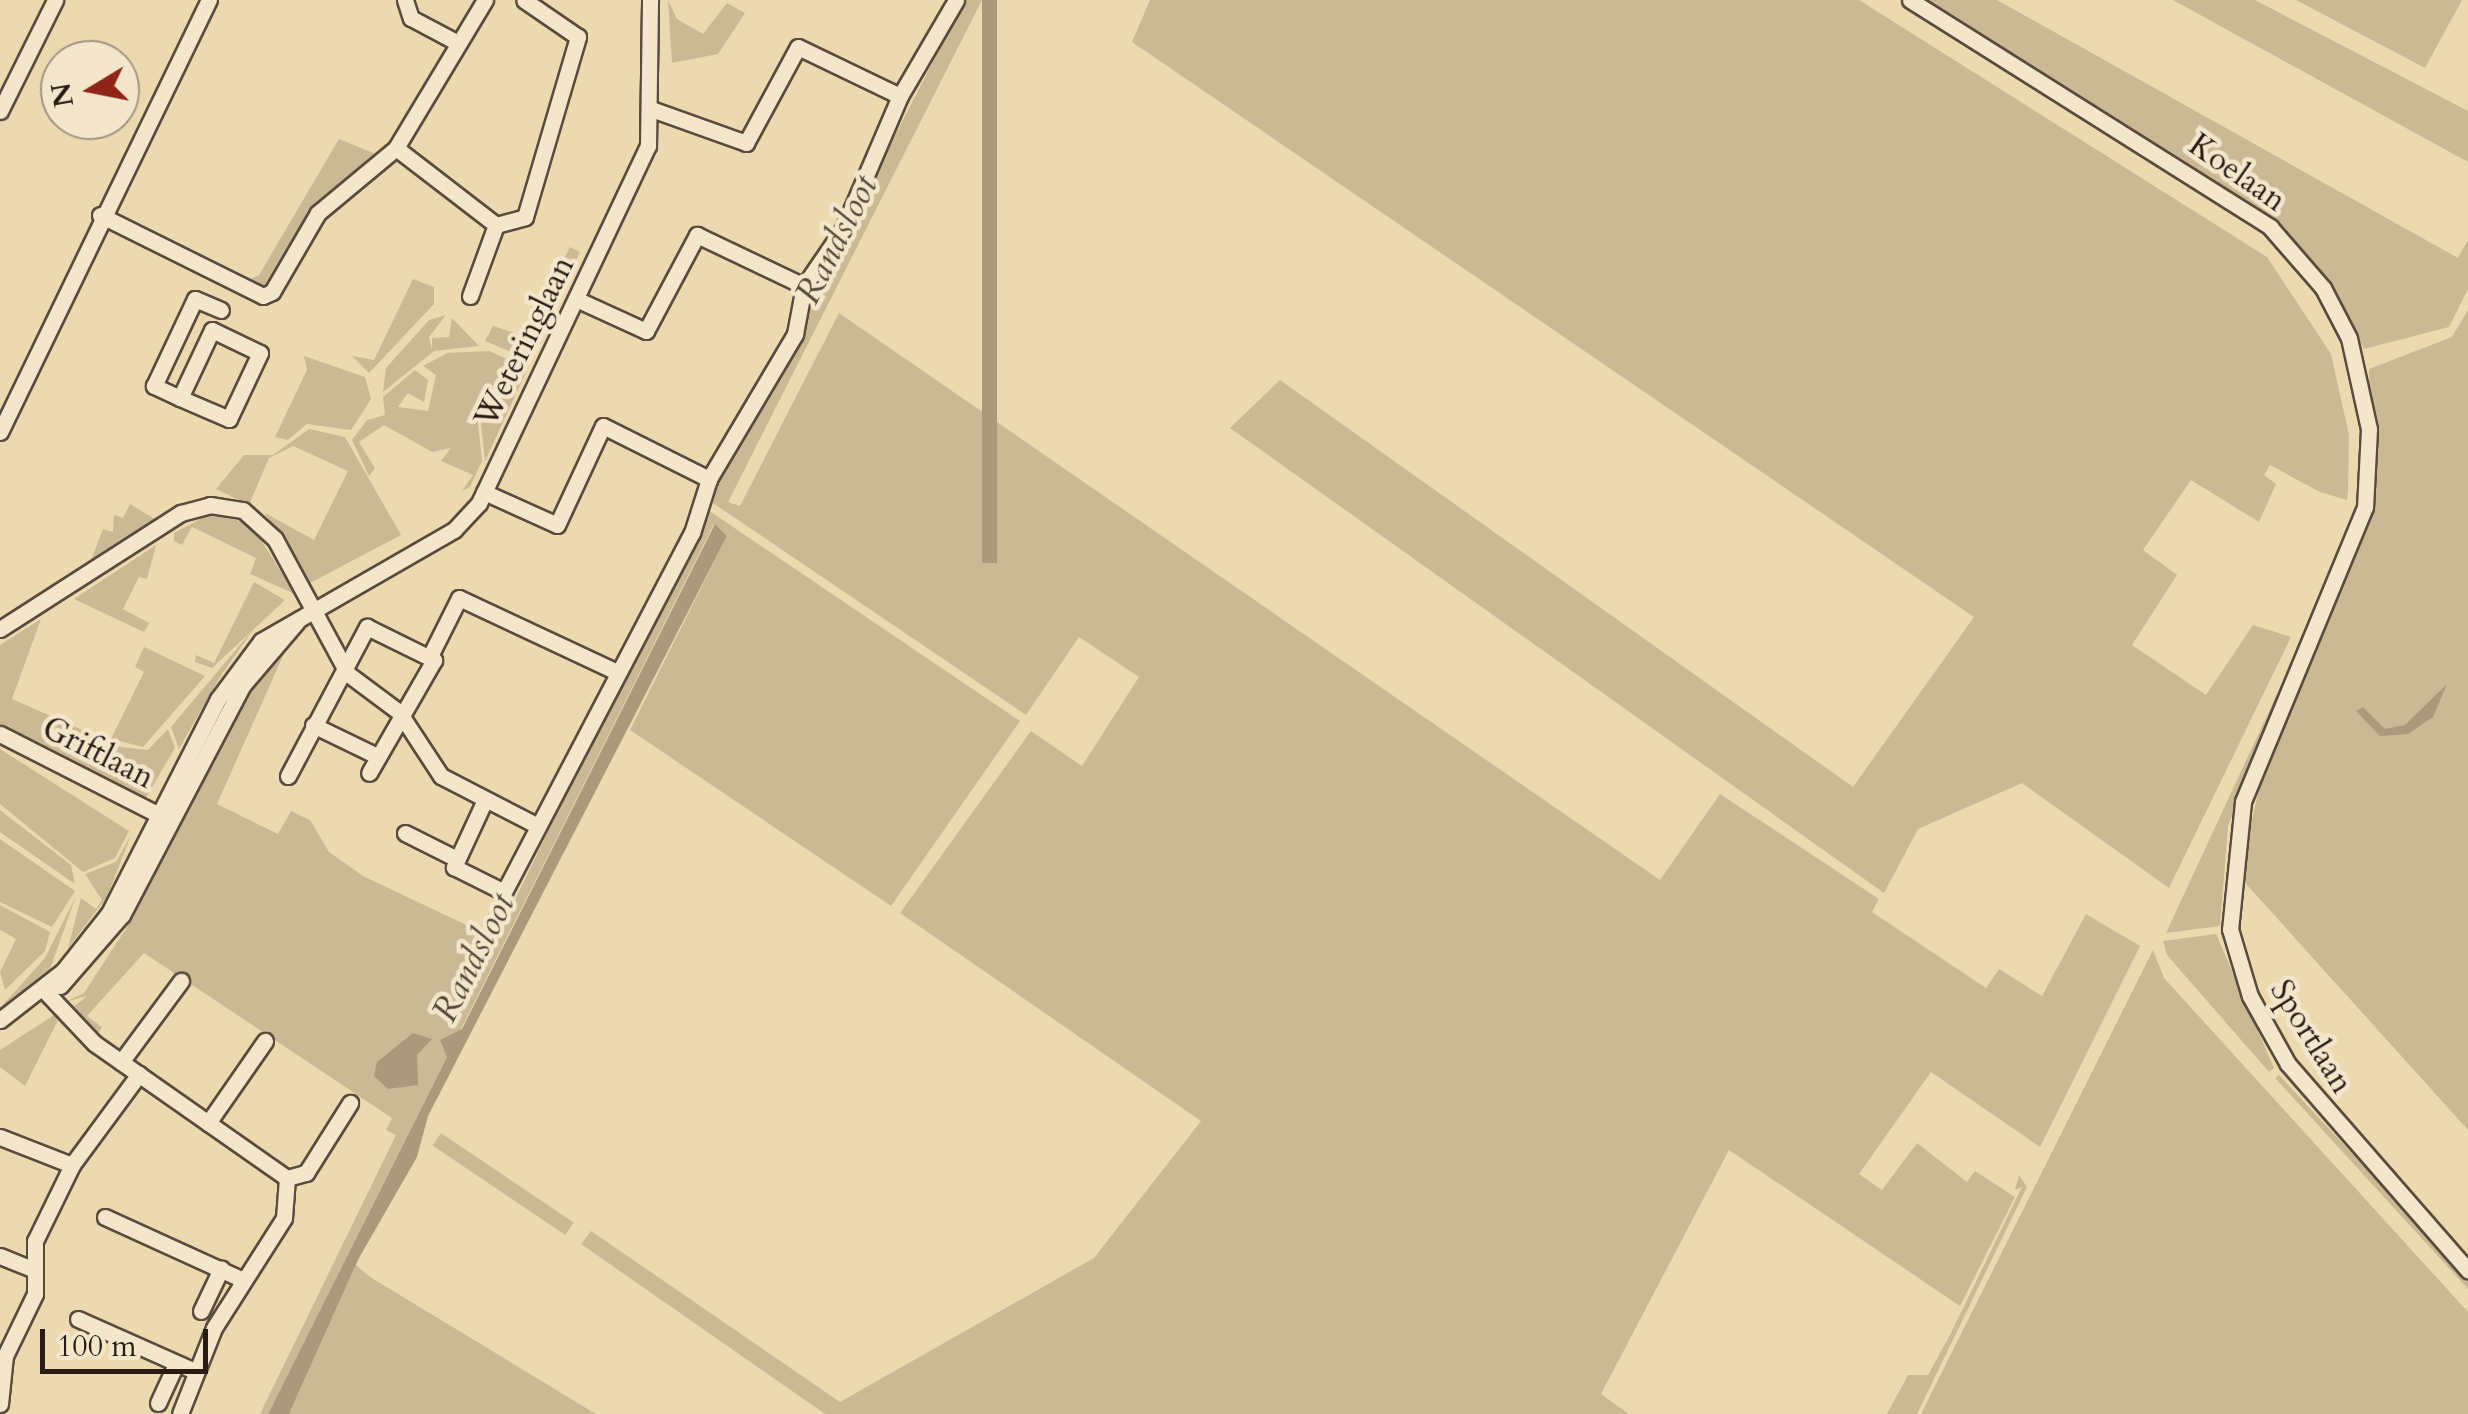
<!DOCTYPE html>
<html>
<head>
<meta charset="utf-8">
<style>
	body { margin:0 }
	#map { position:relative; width:2468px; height:1414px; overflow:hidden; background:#ecd9af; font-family:Cardo,serif }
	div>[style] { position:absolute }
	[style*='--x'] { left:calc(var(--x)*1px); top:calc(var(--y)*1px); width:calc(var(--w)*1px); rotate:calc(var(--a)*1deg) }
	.green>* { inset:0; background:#cbb995; transform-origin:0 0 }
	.water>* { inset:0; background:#aa997b; transform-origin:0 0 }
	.roads { filter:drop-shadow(2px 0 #5a4b3c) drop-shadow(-2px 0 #5a4b3c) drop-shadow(0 2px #5a4b3c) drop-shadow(0 -2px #5a4b3c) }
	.minor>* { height:15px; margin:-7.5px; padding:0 7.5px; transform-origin:7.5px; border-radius:7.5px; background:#f3e6cb }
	span { translate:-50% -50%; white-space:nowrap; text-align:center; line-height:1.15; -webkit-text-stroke:9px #f3e6cb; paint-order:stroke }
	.street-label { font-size:32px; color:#291c15 }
	.water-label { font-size:35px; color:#564839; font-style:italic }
	.north { position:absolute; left:40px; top:40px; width:100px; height:100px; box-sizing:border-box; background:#f3e6cb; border:2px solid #a29582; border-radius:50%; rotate:260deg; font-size:28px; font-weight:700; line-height:40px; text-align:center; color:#291c15 }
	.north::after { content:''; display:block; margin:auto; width:35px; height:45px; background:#8f2418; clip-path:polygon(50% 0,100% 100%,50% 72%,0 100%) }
	.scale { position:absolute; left:40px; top:1329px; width:168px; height:45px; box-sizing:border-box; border:5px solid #291c15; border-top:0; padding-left:12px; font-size:30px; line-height:35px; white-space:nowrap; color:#291c15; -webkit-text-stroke:8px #f3e6cb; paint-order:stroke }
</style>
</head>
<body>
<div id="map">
	<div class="green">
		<div style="clip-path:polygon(668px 0,677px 19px,703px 34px,727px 3px,745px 13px,718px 54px,672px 63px)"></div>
		<div style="clip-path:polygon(965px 0,982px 0,728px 502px,740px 506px,839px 313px,1660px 880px,1720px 794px,1879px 899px,1872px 912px,1986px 988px,1999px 969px,2042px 996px,2086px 914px,2140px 946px,2040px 1147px,1931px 1072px,1859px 1174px,1882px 1190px,1917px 1143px,1967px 1182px,1975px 1171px,2015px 1197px,1960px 1306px,1729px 1150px,1601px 1394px,1629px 1414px,825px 1414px,581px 1244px,591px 1231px,840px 1402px,1094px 1258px,1201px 1121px,900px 913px,1031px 731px,1082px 766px,1139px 677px,1079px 637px,1026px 715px,707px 499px)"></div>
		<div style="clip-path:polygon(1150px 0,1859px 0,2267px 257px,2331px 354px,2349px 435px,2348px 491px,2347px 500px,2320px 492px,2270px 465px,2264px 475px,2276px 484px,2259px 522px,2191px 480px,2143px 550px,2177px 575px,2132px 645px,2206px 695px,2253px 625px,2291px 637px,2169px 888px,2022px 783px,1918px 829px,1884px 893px,1230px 428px,1280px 380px,1853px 787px,1974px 617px,1132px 42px)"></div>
		<div style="clip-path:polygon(1921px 0,1997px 0,2458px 258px,2468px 240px,2468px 289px,2449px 327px,2364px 349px,2338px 302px,2258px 212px)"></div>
		<div style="clip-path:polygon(2173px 0,2255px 0,2468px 111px,2468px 162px)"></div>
		<div style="clip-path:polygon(2296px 0,2462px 0,2425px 68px)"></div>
		<div style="clip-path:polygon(339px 139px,383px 157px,344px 184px,266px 290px,242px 283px,259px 275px)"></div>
		<div style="clip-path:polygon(570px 247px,580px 252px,528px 359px,485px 341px,493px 326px,524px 336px)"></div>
		<div style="clip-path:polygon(413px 279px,434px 287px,434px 304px,369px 373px,352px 356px,374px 360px)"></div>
		<div style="clip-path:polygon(2468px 310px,2468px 1130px,2239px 876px,2266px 759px,2370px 522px,2369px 369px,2452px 337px)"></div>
		<div style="clip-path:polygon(446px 315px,429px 337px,432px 349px,432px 338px,449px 337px,452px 318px,479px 346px,434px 351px,383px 392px,386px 368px,429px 320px)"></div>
		<div style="clip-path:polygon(489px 351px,516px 363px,478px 423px,482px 461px,470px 487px,462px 491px,473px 475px,441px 461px,451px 448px,432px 452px,384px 425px,359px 442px,375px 468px,369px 476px,352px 440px,367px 420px,385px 415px,383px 397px,415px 370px,428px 380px,424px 402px,408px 393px,398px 407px,428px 411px,436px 375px,423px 366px,447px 353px)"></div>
		<div style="clip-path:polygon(304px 356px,365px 377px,371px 399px,351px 430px,307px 424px,288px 440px,275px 437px,307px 370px)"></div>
		<div style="clip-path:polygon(519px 365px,528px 368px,485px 461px,481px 424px)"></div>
		<div style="clip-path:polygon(309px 429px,345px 437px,401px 535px,310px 583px,265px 513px,314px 540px,348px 471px,293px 446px,269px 458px,249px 505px,216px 489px,244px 455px,273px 455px)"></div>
		<div style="clip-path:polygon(130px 504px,158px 521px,91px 560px,103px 529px,113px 532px,114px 515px,123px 518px)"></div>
		<div style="clip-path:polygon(705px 508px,1020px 721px,891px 906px,630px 730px,727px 536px,714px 524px,268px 1414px,260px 1414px,396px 1135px,386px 1130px,392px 1118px,144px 953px,87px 1016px,102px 1027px,97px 1035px,71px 1009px,87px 996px,65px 1002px,84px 993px,131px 921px,244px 698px,286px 649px,217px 804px,278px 834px,291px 811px,310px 820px,329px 852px,363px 876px,479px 931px,493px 905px,509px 912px)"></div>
		<div style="clip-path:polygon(212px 513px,251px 524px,295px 594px,250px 574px,256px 558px,192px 527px,182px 545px,174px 541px,174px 533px)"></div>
		<div style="clip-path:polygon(156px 545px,147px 579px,139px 577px,123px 609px,149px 623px,144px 632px,74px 599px)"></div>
		<div style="clip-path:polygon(254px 582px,285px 600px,212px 668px,195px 662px,196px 655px,214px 663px)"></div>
		<div style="clip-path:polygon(41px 619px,12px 699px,121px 747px,148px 750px,168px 729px,175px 748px,145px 799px,0 726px,0 645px)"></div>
		<div style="clip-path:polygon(255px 627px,220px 677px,179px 749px,171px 727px)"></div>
		<div style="clip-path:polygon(144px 647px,205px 676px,143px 747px,111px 739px,144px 672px,135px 667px)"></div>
		<div style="clip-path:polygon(2283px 681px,2228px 826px,2220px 926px,2166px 933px)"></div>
		<div style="clip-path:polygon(0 749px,129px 831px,115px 858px,83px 872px,0 804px)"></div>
		<div style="clip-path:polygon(0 810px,71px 865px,75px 884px,0 832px)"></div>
		<div style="clip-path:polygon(131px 835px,107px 897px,68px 948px,81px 898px,96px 909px,102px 900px,85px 874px,116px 862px)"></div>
		<div style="clip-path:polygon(0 839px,75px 891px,52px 927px,0 902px)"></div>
		<div style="clip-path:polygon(76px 896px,50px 969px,0 1008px,45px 958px)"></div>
		<div style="clip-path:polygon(0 905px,50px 932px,45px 951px,5px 990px,0 972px,16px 939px,0 930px)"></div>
		<div style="clip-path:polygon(2216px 934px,2274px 1068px,2269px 1072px,2167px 955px,2163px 941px)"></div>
		<div style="clip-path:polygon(2153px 950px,2164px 978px,2468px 1312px,2468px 1414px,1921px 1414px)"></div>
		<div style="clip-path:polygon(54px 1015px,58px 1020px,25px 1086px,0 1067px,0 1050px)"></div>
		<div style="clip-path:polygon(2279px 1075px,2468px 1278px,2468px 1289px,2275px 1078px)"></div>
		<div style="left:441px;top:1133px;width:160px;height:15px;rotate:34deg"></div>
		<div style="clip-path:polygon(2019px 1175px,2027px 1187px,1917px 1414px,1887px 1414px,1908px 1375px,1928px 1375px,1949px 1337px,2022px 1187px,2015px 1190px)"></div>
		<div style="clip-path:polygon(356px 1265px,370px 1277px,596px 1414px,289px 1414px)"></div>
	</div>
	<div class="water">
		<div style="left:982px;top:0;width:15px;height:563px"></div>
		<div style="clip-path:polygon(715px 524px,727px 536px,428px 1116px,417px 1157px,359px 1258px,289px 1414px,268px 1414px,447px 1057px,440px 1040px,462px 1029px)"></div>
		<div style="clip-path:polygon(2447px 684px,2433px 717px,2408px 734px,2380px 736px,2356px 711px,2363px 707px,2385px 729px,2405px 725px)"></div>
		<div style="clip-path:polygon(413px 1033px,432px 1039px,417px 1055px,418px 1085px,388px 1089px,374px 1076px,377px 1062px)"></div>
	</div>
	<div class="roads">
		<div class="minor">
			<div style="--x:405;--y:0;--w:19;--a:72"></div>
			<div style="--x:411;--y:18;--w:53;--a:28"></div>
			<div style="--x:1910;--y:0;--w:426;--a:32.2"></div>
			<div style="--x:2270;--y:227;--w:81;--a:49"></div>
			<div style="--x:2323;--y:288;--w:56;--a:62.5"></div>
			<div style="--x:2349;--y:338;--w:93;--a:77.6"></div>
			<div style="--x:2369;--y:429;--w:78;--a:92.9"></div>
			<div style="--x:2365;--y:507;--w:319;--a:112.5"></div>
			<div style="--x:2243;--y:802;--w:128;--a:95.8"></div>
			<div style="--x:2230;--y:929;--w:70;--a:73.4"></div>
			<div style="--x:2250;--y:996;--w:78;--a:60.8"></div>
			<div style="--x:2288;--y:1064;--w:274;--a:48.9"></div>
			<div style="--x:654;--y:110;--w:98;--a:19.7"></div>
			<div style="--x:746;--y:143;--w:109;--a:-61.6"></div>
			<div style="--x:798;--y:47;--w:113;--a:25.7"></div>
			<div style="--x:0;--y:111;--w:124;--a:-63.6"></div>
			<div style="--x:396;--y:148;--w:126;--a:37.6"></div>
			<div style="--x:496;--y:225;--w:30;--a:-15"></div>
			<div style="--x:525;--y:217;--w:188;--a:-73.6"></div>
			<div style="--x:578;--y:37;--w:65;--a:-145.6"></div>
			<div style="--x:100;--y:215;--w:182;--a:26.4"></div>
			<div style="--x:263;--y:296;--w:10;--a:-24"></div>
			<div style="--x:272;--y:292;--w:91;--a:-59.8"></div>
			<div style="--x:318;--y:213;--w:102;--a:-39.8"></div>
			<div style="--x:396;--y:148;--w:173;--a:-59"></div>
			<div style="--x:470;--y:296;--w:76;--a:-69.9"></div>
			<div style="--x:576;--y:299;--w:77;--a:24.6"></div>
			<div style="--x:646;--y:331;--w:109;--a:-62"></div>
			<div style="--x:697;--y:235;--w:119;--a:25.5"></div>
			<div style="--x:212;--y:330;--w:53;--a:25.6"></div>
			<div style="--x:260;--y:353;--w:73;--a:115.2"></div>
			<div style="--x:229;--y:419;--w:53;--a:-156.8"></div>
			<div style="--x:180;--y:398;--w:75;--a:-64.8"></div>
			<div style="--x:180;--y:398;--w:29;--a:-155"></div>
			<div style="--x:154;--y:386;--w:96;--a:-64.8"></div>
			<div style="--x:195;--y:299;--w:28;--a:23"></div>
			<div style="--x:0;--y:432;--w:480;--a:-64.2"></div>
			<div style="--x:484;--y:492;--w:80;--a:24.3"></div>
			<div style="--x:557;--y:525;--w:109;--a:-65.1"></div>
			<div style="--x:603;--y:426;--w:119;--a:26.6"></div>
			<div style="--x:0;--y:629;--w:215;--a:-32.7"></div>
			<div style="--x:181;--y:513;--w:30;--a:-15"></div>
			<div style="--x:210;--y:505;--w:33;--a:9"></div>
			<div style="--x:243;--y:510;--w:43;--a:42.2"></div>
			<div style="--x:275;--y:539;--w:153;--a:61.6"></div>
			<div style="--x:348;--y:674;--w:64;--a:36.7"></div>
			<div style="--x:399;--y:712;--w:77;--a:56.7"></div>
			<div style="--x:441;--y:776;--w:105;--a:27.3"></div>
			<div style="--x:429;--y:658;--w:67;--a:-63.4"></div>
			<div style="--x:459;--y:598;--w:170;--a:25.1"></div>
			<div style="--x:313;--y:725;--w:71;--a:25.8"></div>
			<div style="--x:0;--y:734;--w:187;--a:27"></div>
			<div style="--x:288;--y:776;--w:169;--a:-62.1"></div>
			<div style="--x:367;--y:627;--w:75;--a:26.2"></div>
			<div style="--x:434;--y:660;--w:130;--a:119.9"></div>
			<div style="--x:484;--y:802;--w:72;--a:114.8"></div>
			<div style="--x:454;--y:867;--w:56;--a:26.6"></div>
			<div style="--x:504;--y:892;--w:405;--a:-62.4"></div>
			<div style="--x:692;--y:533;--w:57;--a:-72.5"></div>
			<div style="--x:709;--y:479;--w:169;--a:-59.3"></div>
			<div style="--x:795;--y:334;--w:49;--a:-79.4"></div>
			<div style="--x:804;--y:286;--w:69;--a:-55.6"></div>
			<div style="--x:843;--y:229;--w:145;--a:-66.8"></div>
			<div style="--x:900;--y:96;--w:111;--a:-59.7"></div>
			<div style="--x:405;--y:833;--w:58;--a:26.6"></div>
			<div style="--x:60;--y:986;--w:94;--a:-48.9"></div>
			<div style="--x:122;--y:915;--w:260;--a:-62.3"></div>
			<div style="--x:243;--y:685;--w:82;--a:-49.5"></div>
			<div style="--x:43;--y:989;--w:74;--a:46.6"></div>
			<div style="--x:94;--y:1043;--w:236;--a:35"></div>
			<div style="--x:287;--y:1178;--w:40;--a:94.3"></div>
			<div style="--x:284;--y:1218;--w:130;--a:122.5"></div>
			<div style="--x:214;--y:1328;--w:92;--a:111.6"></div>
			<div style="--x:0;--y:1020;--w:80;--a:-37.9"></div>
			<div style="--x:63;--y:971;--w:74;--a:-51.6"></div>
			<div style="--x:109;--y:913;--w:240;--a:-63"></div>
			<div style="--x:218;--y:699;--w:72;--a:-53.4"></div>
			<div style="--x:261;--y:641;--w:223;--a:-29.9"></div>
			<div style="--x:454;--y:530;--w:37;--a:-47"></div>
			<div style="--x:479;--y:503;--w:395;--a:-64.7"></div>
			<div style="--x:648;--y:146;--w:146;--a:-89.2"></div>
			<div style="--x:121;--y:1062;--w:101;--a:-53.5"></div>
			<div style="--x:208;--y:1123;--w:100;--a:-55.2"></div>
			<div style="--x:0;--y:1137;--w:77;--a:21.3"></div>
			<div style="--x:287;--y:1178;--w:20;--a:-15"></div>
			<div style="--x:306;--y:1173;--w:83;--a:-57.8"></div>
			<div style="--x:105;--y:1217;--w:152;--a:24.5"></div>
			<div style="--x:0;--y:1256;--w:35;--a:22"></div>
			<div style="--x:201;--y:1311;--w:47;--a:-64.5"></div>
			<div style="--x:78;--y:1319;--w:128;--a:24"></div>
			<div style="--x:158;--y:1403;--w:43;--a:-65.2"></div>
			<div style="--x:0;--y:1404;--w:48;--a:-84.1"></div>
			<div style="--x:5;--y:1356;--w:69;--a:-64.2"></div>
			<div style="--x:35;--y:1294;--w:53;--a:-90"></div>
			<div style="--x:35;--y:1241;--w:85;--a:-64"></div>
			<div style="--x:72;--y:1165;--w:113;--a:-53.6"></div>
		</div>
	</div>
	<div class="street-label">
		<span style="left:2237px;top:173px;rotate:35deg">Koelaan</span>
		<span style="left:525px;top:342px;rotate:-64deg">Weteringlaan</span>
		<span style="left:98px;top:753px;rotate:27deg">Griftlaan</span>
		<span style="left:2311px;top:1037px;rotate:58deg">Sportlaan</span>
	</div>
	<div class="water-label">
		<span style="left:837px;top:240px;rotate:-63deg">Randsloot</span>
		<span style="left:474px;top:958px;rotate:-63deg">Randsloot</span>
	</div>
	<div class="north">N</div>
	<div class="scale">100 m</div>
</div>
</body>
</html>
